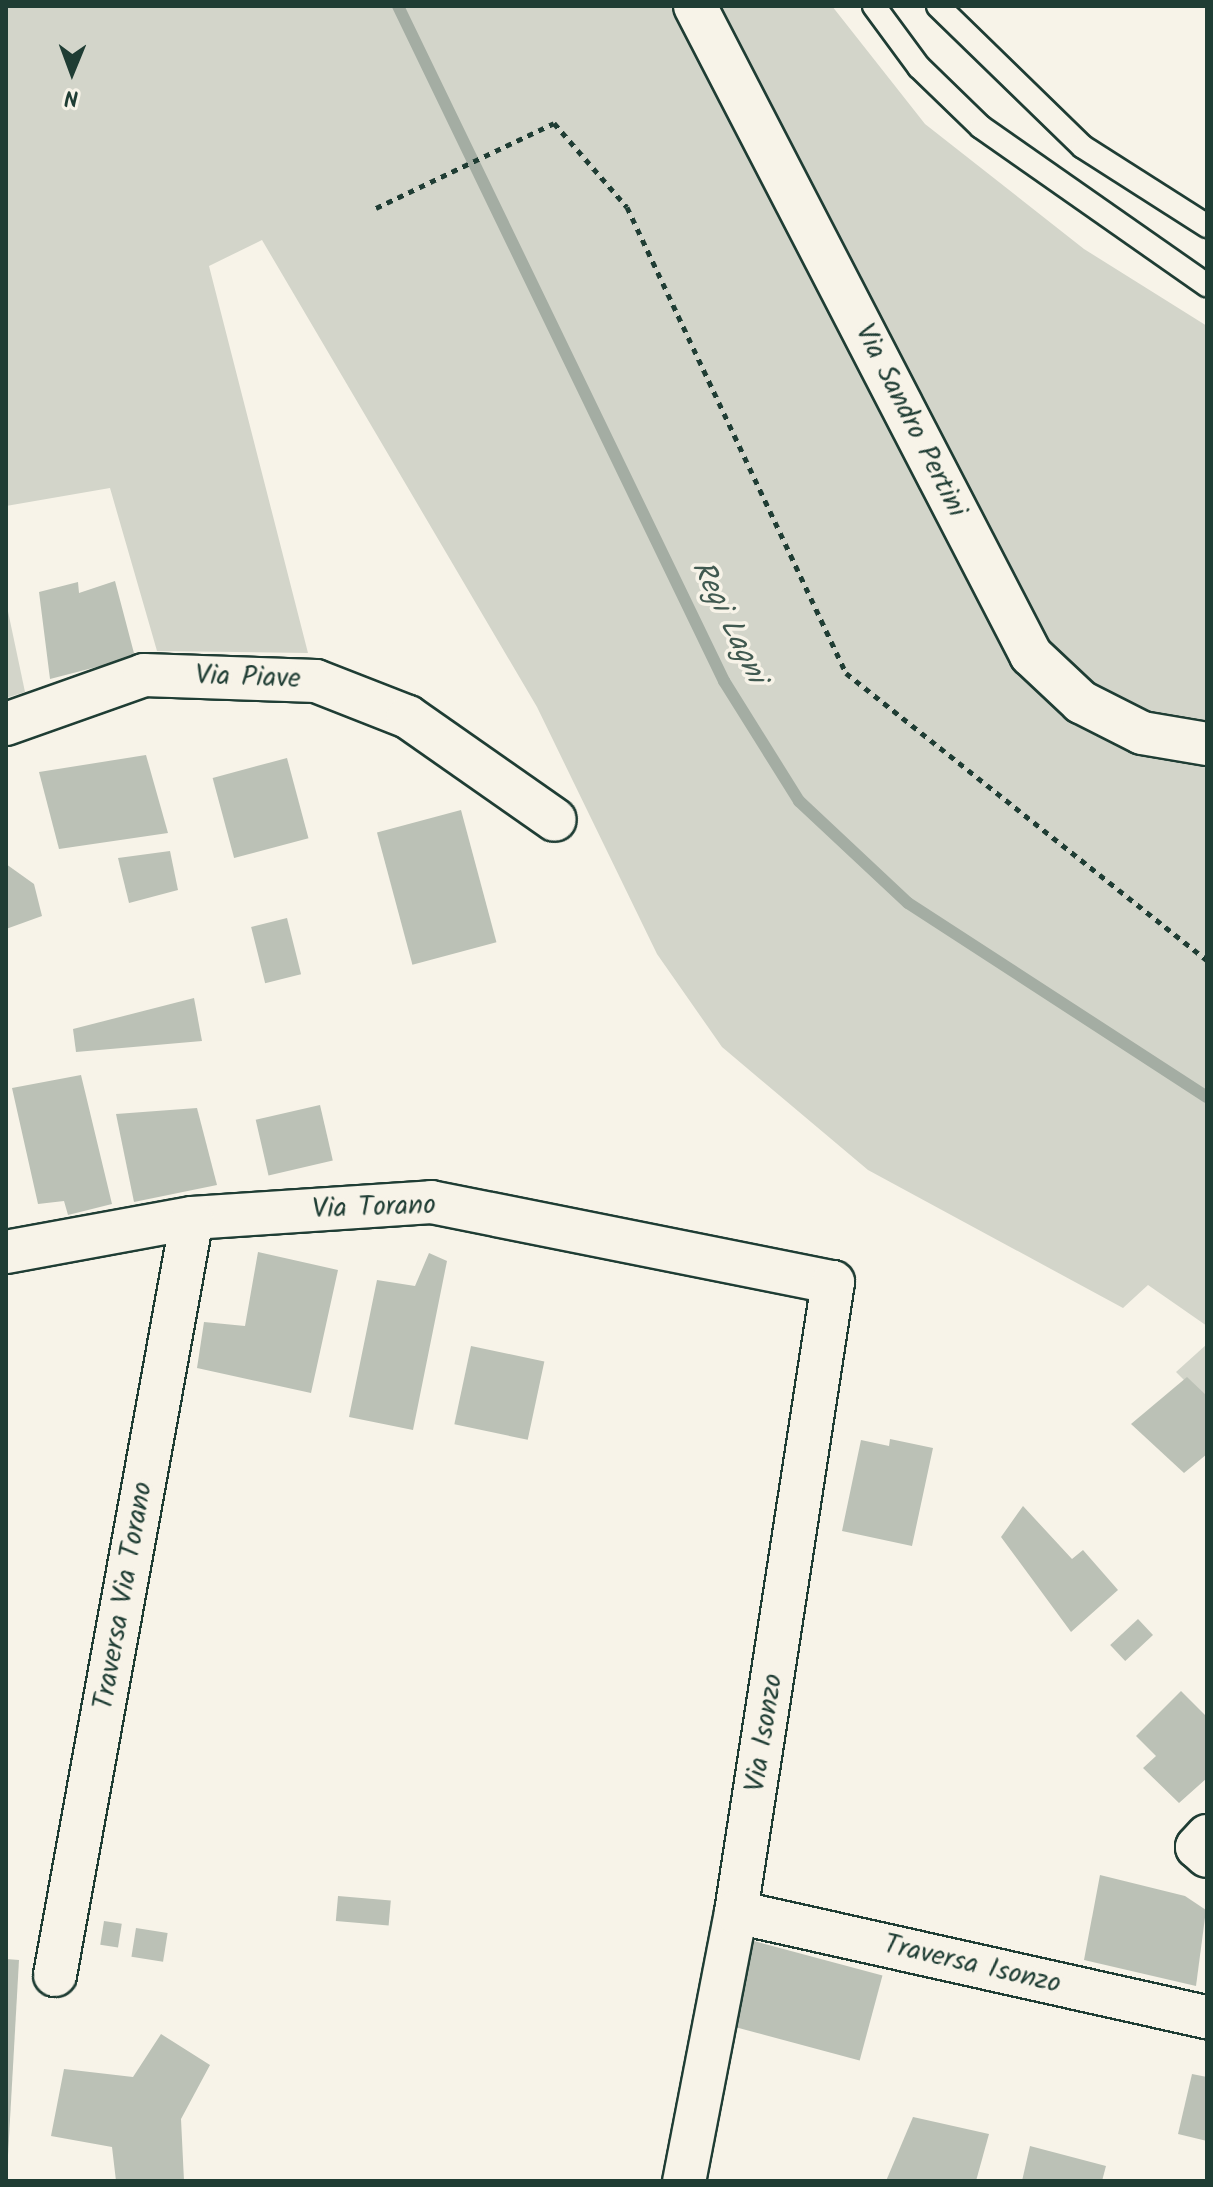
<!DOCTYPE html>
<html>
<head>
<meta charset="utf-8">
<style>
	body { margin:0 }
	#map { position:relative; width:1213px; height:2187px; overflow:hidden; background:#f7f3e8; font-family:Kalam,sans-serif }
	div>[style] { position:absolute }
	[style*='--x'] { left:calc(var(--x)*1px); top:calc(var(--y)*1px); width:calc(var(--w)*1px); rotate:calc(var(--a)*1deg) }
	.green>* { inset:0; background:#d3d5ca }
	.stream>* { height:12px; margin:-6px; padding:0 6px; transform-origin:6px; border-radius:6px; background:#a4ada3 }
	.building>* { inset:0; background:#bbc1b6; transform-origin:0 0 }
	.path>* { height:5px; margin-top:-2.5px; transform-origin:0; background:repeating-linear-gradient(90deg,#1f3d34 0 6px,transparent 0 12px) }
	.roads { filter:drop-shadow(2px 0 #1f3d34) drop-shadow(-2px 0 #1f3d34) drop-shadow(0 2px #1f3d34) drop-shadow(0 -2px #1f3d34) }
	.service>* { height:22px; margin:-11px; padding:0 11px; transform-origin:11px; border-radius:11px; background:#f7f3e8 }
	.minor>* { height:42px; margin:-21px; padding:0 21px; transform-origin:21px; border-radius:21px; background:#f7f3e8 }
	span { translate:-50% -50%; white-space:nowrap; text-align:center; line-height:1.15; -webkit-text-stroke:7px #f7f3e8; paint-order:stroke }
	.street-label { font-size:28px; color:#1f3d34 }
	.water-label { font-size:30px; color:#405950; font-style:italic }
	.frame { position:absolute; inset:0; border:8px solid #1f3d34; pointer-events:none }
	.north { position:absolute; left:32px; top:32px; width:80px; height:80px; -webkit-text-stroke:6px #f7f3e8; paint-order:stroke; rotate:181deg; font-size:22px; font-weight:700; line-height:32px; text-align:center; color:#1f3d34 }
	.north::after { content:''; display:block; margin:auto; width:28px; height:36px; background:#1f3d34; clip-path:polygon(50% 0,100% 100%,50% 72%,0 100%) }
</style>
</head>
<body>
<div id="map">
	<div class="green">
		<div style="clip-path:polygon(6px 6px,832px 6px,925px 124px,1084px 249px,1207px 326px,1207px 1326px,1148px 1285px,1123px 1308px,868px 1170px,722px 1047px,657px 954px,537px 707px,262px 240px,209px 266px,308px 653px,157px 651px,110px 488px,6px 506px)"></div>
		<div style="clip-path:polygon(6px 602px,25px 692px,6px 698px)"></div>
		<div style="clip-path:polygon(1207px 1344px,1207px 1403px,1176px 1372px)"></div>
	</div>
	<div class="stream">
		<div style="--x:398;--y:6;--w:750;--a:64.22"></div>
		<div style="--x:724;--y:681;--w:142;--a:58"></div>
		<div style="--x:799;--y:801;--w:149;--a:43.1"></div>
		<div style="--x:908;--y:903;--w:356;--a:33"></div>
	</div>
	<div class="building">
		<div style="clip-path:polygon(115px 581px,135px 657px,50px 679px,39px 592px,78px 582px,79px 593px)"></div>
		<div style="clip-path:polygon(146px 755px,168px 833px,59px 849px,39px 772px)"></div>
		<div style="left:287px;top:758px;width:83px;height:77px;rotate:75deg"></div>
		<div style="left:461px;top:810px;width:137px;height:87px;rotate:75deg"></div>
		<div style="clip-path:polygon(170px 851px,178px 890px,129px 903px,118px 858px)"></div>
		<div style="clip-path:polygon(6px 864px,34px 884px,42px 916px,6px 929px)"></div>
		<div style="left:287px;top:918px;width:58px;height:37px;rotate:76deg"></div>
		<div style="clip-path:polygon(194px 998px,202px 1041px,76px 1052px,73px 1029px)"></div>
		<div style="clip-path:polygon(81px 1075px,112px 1204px,68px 1215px,64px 1201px,38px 1204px,12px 1088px)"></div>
		<div style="left:320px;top:1105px;width:57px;height:66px;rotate:77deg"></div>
		<div style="clip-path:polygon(197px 1108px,217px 1185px,134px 1202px,116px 1114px)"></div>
		<div style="clip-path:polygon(258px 1252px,338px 1270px,311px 1393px,197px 1368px,204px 1322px,245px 1326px)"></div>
		<div style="clip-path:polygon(429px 1253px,447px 1261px,413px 1430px,349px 1417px,377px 1280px,415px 1286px)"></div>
		<div style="left:471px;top:1346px;width:75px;height:80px;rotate:12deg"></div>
		<div style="clip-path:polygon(1187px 1377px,1207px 1396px,1207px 1454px,1184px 1473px,1131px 1424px)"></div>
		<div style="clip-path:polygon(890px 1439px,933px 1448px,912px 1546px,842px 1531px,861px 1440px,889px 1446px)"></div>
		<div style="clip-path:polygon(1023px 1506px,1072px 1559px,1083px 1550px,1118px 1590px,1071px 1632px,1001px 1537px)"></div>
		<div style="left:1138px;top:1619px;width:22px;height:38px;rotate:47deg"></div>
		<div style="clip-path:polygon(1181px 1691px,1207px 1717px,1207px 1778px,1179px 1803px,1143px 1768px,1156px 1756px,1136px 1736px)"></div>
		<div style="clip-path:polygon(1100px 1875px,1185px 1896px,1206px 1910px,1196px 1986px,1084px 1960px)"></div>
		<div style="left:338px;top:1896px;width:53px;height:25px;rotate:5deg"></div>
		<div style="left:104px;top:1921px;width:18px;height:24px;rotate:9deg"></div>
		<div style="left:136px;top:1928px;width:32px;height:29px;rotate:9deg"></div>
		<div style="left:754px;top:1941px;width:133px;height:88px;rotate:15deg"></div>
		<div style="clip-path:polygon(6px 1959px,19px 1960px,8px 2155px,6px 2155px)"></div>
		<div style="clip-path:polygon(161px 2034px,210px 2065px,181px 2119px,184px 2181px,116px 2181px,112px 2147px,51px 2136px,64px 2069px,133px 2077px)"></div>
		<div style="clip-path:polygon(1192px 2074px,1207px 2077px,1207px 2141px,1178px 2134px)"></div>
		<div style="clip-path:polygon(913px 2117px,989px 2134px,976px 2181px,886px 2181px)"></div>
		<div style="clip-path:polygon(1030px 2146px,1106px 2166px,1102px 2181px,1022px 2181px)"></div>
	</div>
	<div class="path">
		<div style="--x:376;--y:208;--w:197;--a:-25.5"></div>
		<div style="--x:554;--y:123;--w:111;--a:49"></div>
		<div style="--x:627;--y:207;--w:515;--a:64.83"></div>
		<div style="--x:846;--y:673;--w:461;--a:38.5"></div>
	</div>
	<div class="roads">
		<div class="service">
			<div style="--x:874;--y:6;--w:76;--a:53.6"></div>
			<div style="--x:919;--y:67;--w:86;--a:44.1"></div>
			<div style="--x:981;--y:127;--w:276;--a:35"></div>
			<div style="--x:938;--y:6;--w:202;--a:44.2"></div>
			<div style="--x:1083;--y:147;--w:147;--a:32.5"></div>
		</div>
		<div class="minor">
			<div style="--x:695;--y:6;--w:731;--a:62.63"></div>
			<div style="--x:1031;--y:655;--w:69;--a:43.2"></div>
			<div style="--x:1081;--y:702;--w:68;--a:26.9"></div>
			<div style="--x:1142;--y:733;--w:66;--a:9.6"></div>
			<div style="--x:6;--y:724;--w:146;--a:-19.5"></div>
			<div style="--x:144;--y:675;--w:172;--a:2"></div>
			<div style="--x:316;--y:681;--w:99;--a:21.4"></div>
			<div style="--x:408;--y:717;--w:179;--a:35"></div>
			<div style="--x:6;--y:1252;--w:189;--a:-10.4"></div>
			<div style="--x:192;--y:1218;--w:240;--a:-3.8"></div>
			<div style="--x:431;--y:1202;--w:410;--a:11.3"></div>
			<div style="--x:833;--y:1282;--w:637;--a:98.75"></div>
			<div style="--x:736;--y:1912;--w:274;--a:100.9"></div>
			<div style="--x:1207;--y:1836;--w:15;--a:132"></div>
			<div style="--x:1197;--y:1847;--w:13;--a:42"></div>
			<div style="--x:736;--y:1912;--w:483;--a:12.6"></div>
			<div style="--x:55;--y:1975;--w:769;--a:-79.74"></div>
		</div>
	</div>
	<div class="street-label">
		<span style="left:910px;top:421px;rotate:63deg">Via Sandro Pertini</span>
		<span style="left:248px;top:678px;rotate:2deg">Via Piave</span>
		<span style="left:374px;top:1208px;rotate:-2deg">Via Torano</span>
		<span style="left:124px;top:1596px;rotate:-80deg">Traversa Via Torano</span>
		<span style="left:765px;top:1733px;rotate:-81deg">Via Isonzo</span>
		<span style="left:972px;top:1965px;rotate:13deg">Traversa Isonzo</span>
	</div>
	<div class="water-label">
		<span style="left:728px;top:622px;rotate:64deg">Regi Lagni</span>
	</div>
	<div class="frame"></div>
	<div class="north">N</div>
</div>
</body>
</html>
